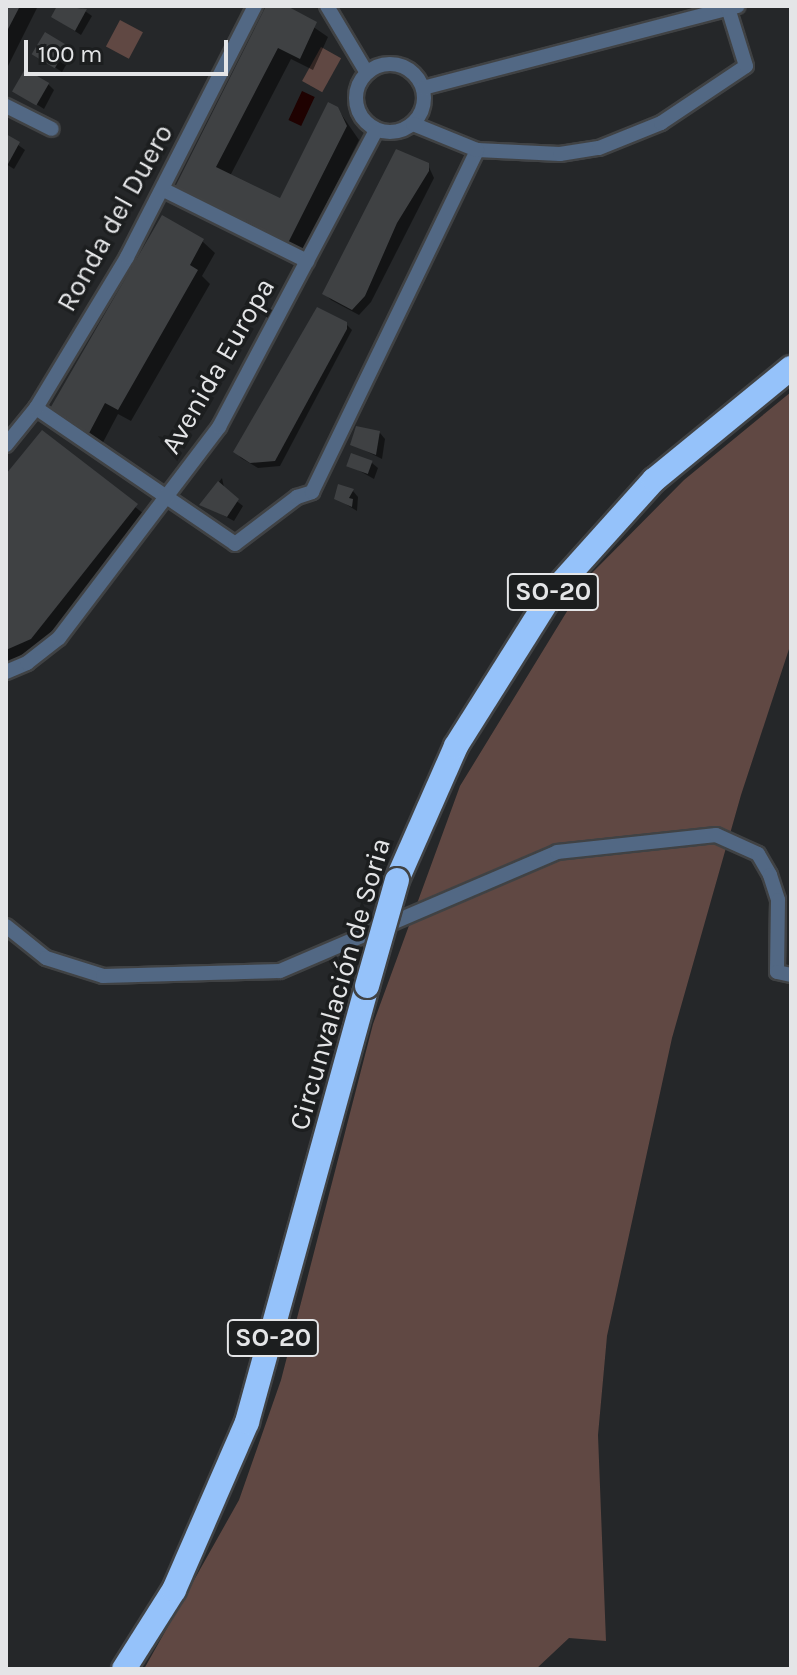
<!DOCTYPE html>
<html>
<head>
<meta charset="utf-8">
<style>
	body { margin:0 }
	#map { position:relative; width:797px; height:1675px; overflow:hidden; background:#252729; font-family:Karla,sans-serif }
	div>[style] { position:absolute }
	[style*='--x'] { left:calc(var(--x)*1px); top:calc(var(--y)*1px); width:calc(var(--w)*1px); rotate:calc(var(--a)*1deg) }
	.green>* { inset:0; background:#604843; transform-origin:0 0 }
	.water>* { inset:0; background:#1f0201; transform-origin:0 0 }
	.shadow>* { inset:0; background:#0007 }
	.building>* { inset:0; background:#3f4143; transform-origin:0 0 }
	.roads { filter:drop-shadow(2px 0 #404244) drop-shadow(-2px 0 #404244) drop-shadow(0 2px #404244) drop-shadow(0 -2px #404244) }
	.street>* { height:14px; margin:-7px; padding:0 7px; transform-origin:7px; border-radius:7px; background:#526884 }
	.street>.ring { margin:-7px; padding:0; box-sizing:content-box; background:none; border:14px solid #526884; border-radius:50% }
	.highway>* { height:24px; margin:-12px; padding:0 12px; transform-origin:12px; border-radius:12px; background:#95c2fa }
	.bridges { filter:drop-shadow(2px 0 #404244) drop-shadow(-2px 0 #404244) drop-shadow(0 2px #404244) drop-shadow(0 -2px #404244) }
	.highway-bridge>* { height:24px; margin:-12px; padding:0 12px; transform-origin:12px; border-radius:12px; background:#95c2fa }
	span { translate:-50% -50%; white-space:nowrap; text-align:center; line-height:1.15; -webkit-text-stroke:7px #1c1e1f; paint-order:stroke }
	.shield-label span { padding:2px 6px; background:#1c1e1f; border:2px solid; border-radius:6px; -webkit-text-stroke-width:0 }
	.shield-label { font-size:26px; color:#e4e5e7; font-weight:700 }
	.street-label { font-size:28px; color:#e4e5e7 }
	.frame { position:absolute; inset:0; border:8px solid #e4e5e7; pointer-events:none }
	.scale { position:absolute; left:24px; top:40px; width:204px; height:36px; box-sizing:border-box; border:4px solid #e4e5e7; border-top:0; padding-left:10px; font-size:24px; line-height:28px; white-space:nowrap; color:#e4e5e7; -webkit-text-stroke:6px #1c1e1f; paint-order:stroke }
</style>
</head>
<body>
<div id="map">
	<div class="green">
		<div style="left:120px;top:20px;width:26px;height:30px;rotate:28deg"></div>
		<div style="left:321px;top:47px;width:23px;height:39px;rotate:29deg"></div>
		<div style="clip-path:polygon(791px 392px,791px 643px,741px 795px,672px 1038px,607px 1336px,598px 1435px,606px 1641px,569px 1638px,536px 1669px,144px 1669px,239px 1500px,281px 1380px,373px 1024px,460px 786px,588px 577px,684px 480px)"></div>
	</div>
	<div class="water">
		<div style="left:302px;top:91px;width:14px;height:32px;rotate:25deg"></div>
	</div>
	<div class="shadow">
		<div style="clip-path:polygon(6px 6px,38px 6px,6px 70px)"></div>
		<div style="clip-path:polygon(59px 6px,78px 6px,92px 16px,81px 35px,53px 17px)"></div>
		<div style="clip-path:polygon(268px 6px,283px 6px,328px 37px,313px 70px,291px 59px,230px 176px,281px 201px,337px 108px,359px 140px,300px 256px,190px 199px,177px 186px)"></div>
		<div style="clip-path:polygon(67px 47px,73px 53px,62px 72px,35px 54px)"></div>
		<div style="clip-path:polygon(48px 84px,54px 90px,44px 109px,16px 91px)"></div>
		<div style="clip-path:polygon(6px 136px,25px 150px,14px 169px,6px 164px)"></div>
		<div style="clip-path:polygon(428px 165px,434px 178px,371px 302px,359px 315px,331px 300px,325px 294px)"></div>
		<div style="clip-path:polygon(202px 241px,215px 253px,202px 276px,210px 284px,131px 421px,118px 414px,100px 448px,64px 424px)"></div>
		<div style="clip-path:polygon(346px 324px,352px 330px,280px 466px,258px 468px,241px 458px,236px 452px)"></div>
		<div style="clip-path:polygon(42px 433px,149px 518px,44px 651px,6px 666px,6px 477px)"></div>
		<div style="clip-path:polygon(380px 433px,385px 439px,382px 459px,352px 444px)"></div>
		<div style="clip-path:polygon(372px 463px,378px 468px,374px 479px,349px 465px)"></div>
		<div style="clip-path:polygon(222px 478px,225px 492px,243px 506px,234px 521px,202px 504px)"></div>
		<div style="clip-path:polygon(353px 491px,358px 497px,357px 511px,336px 498px)"></div>
	</div>
	<div class="building">
		<div style="clip-path:polygon(6px 6px,20px 6px,6px 33px)"></div>
		<div style="clip-path:polygon(57px 6px,87px 9px,75px 31px,51px 17px)"></div>
		<div style="clip-path:polygon(266px 6px,287px 6px,317px 22px,300px 59px,278px 48px,216px 167px,280px 198px,328px 102px,338px 107px,347px 126px,287px 245px,175px 187px)"></div>
		<div style="left:45px;top:32px;width:27px;height:26px;rotate:31deg"></div>
		<div style="left:25px;top:69px;width:28px;height:26px;rotate:30deg"></div>
		<div style="clip-path:polygon(6px 134px,20px 142px,8px 164px,6px 163px)"></div>
		<div style="clip-path:polygon(396px 149px,429px 163px,429px 171px,397px 223px,365px 296px,352px 310px,322px 294px)"></div>
		<div style="clip-path:polygon(162px 215px,204px 239px,190px 265px,198px 270px,118px 410px,105px 403px,87px 437px,48px 412px)"></div>
		<div style="clip-path:polygon(317px 307px,347px 322px,347px 329px,275px 461px,250px 463px,233px 452px)"></div>
		<div style="clip-path:polygon(356px 426px,380px 431px,376px 455px,350px 445px)"></div>
		<div style="clip-path:polygon(42px 430px,138px 504px,31px 639px,6px 650px,6px 474px)"></div>
		<div style="left:351px;top:453px;width:23px;height:14px;rotate:20deg"></div>
		<div style="clip-path:polygon(218px 481px,239px 499px,227px 517px,199px 505px)"></div>
		<div style="clip-path:polygon(338px 484px,354px 489px,349px 498px,353px 499px,352px 507px,334px 499px)"></div>
	</div>
	<div class="roads">
		<div class="street">
			<div style="--x:327;--y:6;--w:78;--a:59.2"></div>
			<div class="ring" style="left:356px;top:64px;width:54px;height:54px"></div>
			<div style="--x:423;--y:88;--w:325;--a:-14.6"></div>
			<div style="--x:6;--y:106;--w:51;--a:26.6"></div>
			<div style="--x:477;--y:150;--w:83;--a:2.8"></div>
			<div style="--x:560;--y:154;--w:39;--a:-9"></div>
			<div style="--x:599;--y:148;--w:67;--a:-22"></div>
			<div style="--x:661;--y:123;--w:102;--a:-33.8"></div>
			<div style="--x:746;--y:66;--w:61;--a:-107.2"></div>
			<div style="--x:164;--y:190;--w:160;--a:26.4"></div>
			<div style="--x:36;--y:408;--w:241;--a:34.3"></div>
			<div style="--x:235;--y:544;--w:78;--a:-37.2"></div>
			<div style="--x:297;--y:497;--w:16;--a:-18"></div>
			<div style="--x:312;--y:492;--w:380;--a:-64.2"></div>
			<div style="--x:477;--y:150;--w:69;--a:-157.9"></div>
			<div style="--x:6;--y:445;--w:48;--a:-51"></div>
			<div style="--x:36;--y:408;--w:176;--a:-58.9"></div>
			<div style="--x:127;--y:257;--w:282;--a:-63"></div>
			<div style="--x:6;--y:672;--w:23;--a:-23"></div>
			<div style="--x:27;--y:663;--w:41;--a:-38"></div>
			<div style="--x:59;--y:638;--w:265;--a:-52.8"></div>
			<div style="--x:219;--y:427;--w:336;--a:-62.1"></div>
			<div style="--x:6;--y:926;--w:51;--a:38.7"></div>
			<div style="--x:46;--y:958;--w:60;--a:17.5"></div>
			<div style="--x:103;--y:976;--w:177;--a:-1.6"></div>
			<div style="--x:280;--y:971;--w:301;--a:-23.2"></div>
			<div style="--x:557;--y:852;--w:160;--a:-6.1"></div>
			<div style="--x:716;--y:835;--w:46;--a:24.3"></div>
			<div style="--x:758;--y:854;--w:24;--a:60"></div>
			<div style="--x:770;--y:875;--w:26;--a:72"></div>
			<div style="--x:778;--y:900;--w:72;--a:90.8"></div>
			<div style="--x:777;--y:972;--w:14;--a:12"></div>
		</div>
		<div class="highway">
			<div style="--x:397;--y:880;--w:146;--a:-66.2"></div>
			<div style="--x:456;--y:746;--w:182;--a:-57.8"></div>
			<div style="--x:553;--y:592;--w:151;--a:-48"></div>
			<div style="--x:654;--y:480;--w:177;--a:-39.3"></div>
			<div style="--x:124;--y:1669;--w:93;--a:-57.7"></div>
			<div style="--x:174;--y:1590;--w:183;--a:-66.5"></div>
			<div style="--x:247;--y:1422;--w:452;--a:-74.6"></div>
		</div>
	</div>
	<div class="bridges">
		<div class="highway-bridge">
			<div style="--x:367;--y:986;--w:110;--a:-74.2"></div>
		</div>
	</div>
	<div class="shield-label">
		<span style="left:553px;top:592px">SO-20</span>
		<span style="left:273px;top:1338px">SO-20</span>
	</div>
	<div class="street-label">
		<span style="left:115px;top:218px;rotate:-61deg">Ronda del Duero</span>
		<span style="left:218px;top:366px;rotate:-60deg">Avenida Europa</span>
		<span style="left:340px;top:984px;rotate:-74deg">Circunvalación de Soria</span>
	</div>
	<div class="frame"></div>
	<div class="scale">100 m</div>
</div>
</body>
</html>
